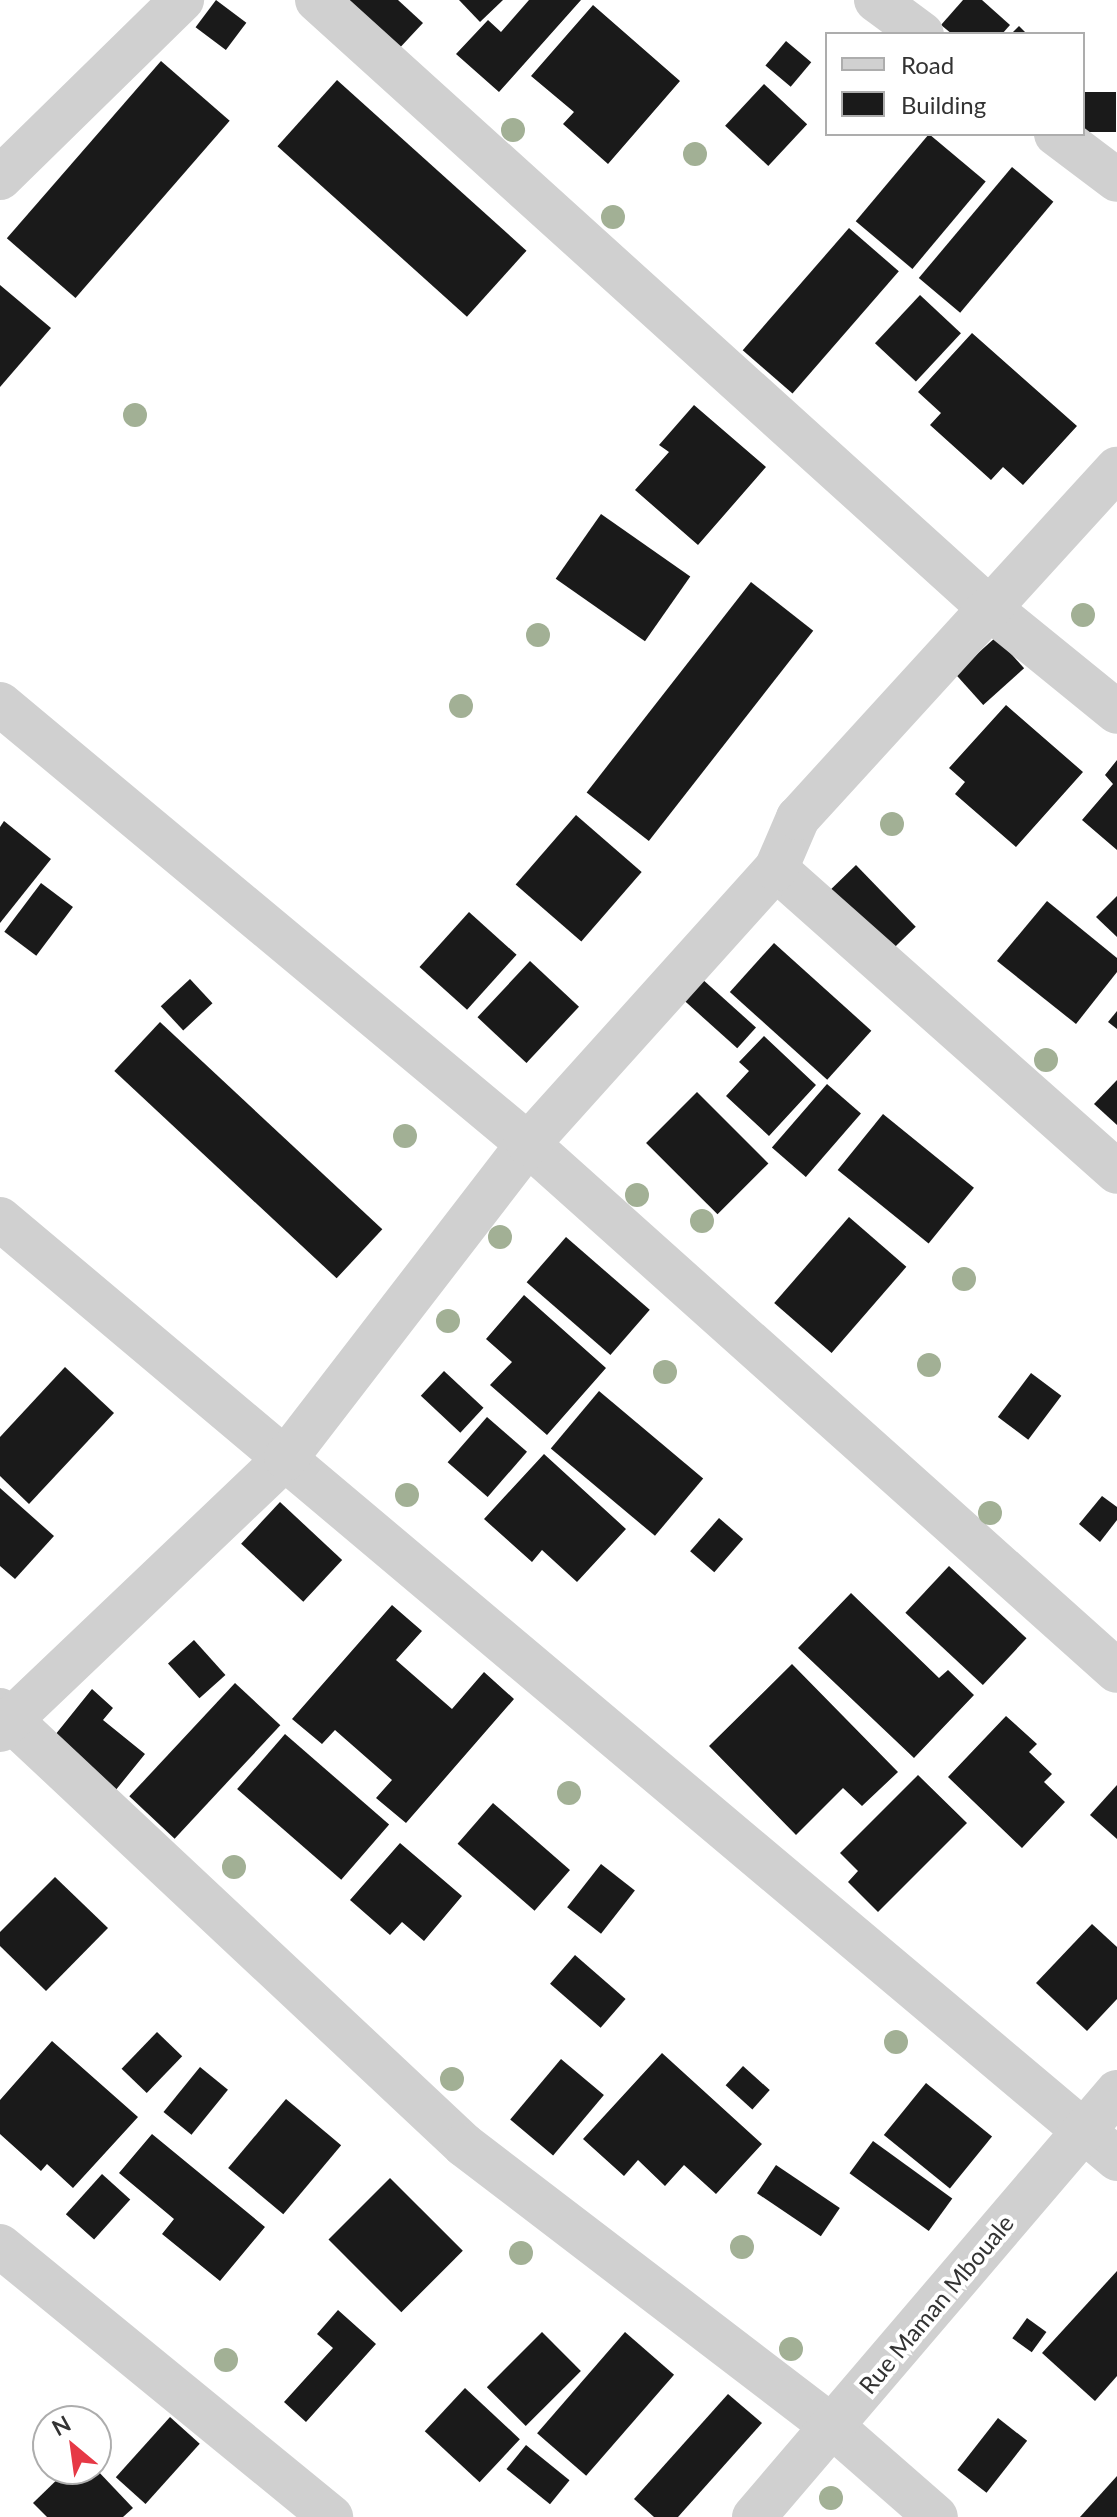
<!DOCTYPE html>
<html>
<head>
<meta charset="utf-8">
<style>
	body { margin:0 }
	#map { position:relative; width:1117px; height:2517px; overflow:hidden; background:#fff; font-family:Lato,sans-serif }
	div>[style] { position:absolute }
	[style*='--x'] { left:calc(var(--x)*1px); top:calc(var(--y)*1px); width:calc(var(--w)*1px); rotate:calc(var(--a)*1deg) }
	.building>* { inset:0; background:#1a1a1a; transform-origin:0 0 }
	.minor>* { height:44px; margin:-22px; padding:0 22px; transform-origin:22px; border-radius:22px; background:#d0d0d0 }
	.trees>* { width:24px; height:24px; margin:-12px; border-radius:50%; background:#a2b095 }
	span { translate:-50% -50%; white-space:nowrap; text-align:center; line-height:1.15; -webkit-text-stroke:8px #fff; paint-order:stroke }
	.street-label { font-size:24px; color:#333 }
	.legend { position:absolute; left:825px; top:32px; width:260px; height:104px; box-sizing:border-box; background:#fff; border:2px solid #adadad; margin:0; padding:10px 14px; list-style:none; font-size:24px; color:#333 }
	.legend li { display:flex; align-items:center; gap:16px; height:40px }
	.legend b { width:40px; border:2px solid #adadad }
	.north { position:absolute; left:32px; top:2405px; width:80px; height:80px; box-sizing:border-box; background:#fff; border:2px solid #adadad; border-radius:50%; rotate:331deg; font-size:22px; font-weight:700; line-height:32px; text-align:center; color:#333 }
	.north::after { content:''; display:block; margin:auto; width:28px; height:36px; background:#e63946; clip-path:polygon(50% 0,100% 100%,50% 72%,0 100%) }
</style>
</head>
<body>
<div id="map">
	<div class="building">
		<div style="left:216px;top:0;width:38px;height:34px;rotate:37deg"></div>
		<div style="clip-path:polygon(350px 0,398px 0,423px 23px,394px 54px,343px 7px)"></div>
		<div style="clip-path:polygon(459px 0,503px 0,480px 22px)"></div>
		<div style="clip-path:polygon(529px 0,581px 0,499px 92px,456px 54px,488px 20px,501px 32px)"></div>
		<div style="clip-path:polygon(963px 0,982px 0,1010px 25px,1002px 34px,952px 34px,941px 25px)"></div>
		<div style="clip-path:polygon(593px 5px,680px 81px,608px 164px,563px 124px,574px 112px,531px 76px)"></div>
		<div style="clip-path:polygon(1019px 26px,1027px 34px,1011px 34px)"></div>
		<div style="left:786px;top:41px;width:33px;height:32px;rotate:40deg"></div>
		<div style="left:161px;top:61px;width:91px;height:235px;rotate:41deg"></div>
		<div style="left:337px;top:80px;width:255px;height:89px;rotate:42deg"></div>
		<div style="left:764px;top:84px;width:59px;height:57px;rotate:43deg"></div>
		<div style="left:1116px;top:92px;width:40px;height:33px;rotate:90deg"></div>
		<div style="left:929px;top:134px;width:74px;height:114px;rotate:40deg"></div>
		<div style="left:1012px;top:167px;width:54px;height:145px;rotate:40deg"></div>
		<div style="left:849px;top:228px;width:66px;height:162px;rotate:41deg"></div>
		<div style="clip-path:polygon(0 285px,51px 328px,0 387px)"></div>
		<div style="left:920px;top:295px;width:56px;height:66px;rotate:43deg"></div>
		<div style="clip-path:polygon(972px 333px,1077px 426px,1023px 485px,1003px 467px,991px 480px,930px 425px,941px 413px,918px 392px)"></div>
		<div style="clip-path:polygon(694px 405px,766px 467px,698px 545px,635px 490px,669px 452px,659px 445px)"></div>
		<div style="left:601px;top:514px;width:109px;height:79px;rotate:35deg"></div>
		<div style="left:751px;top:582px;width:79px;height:267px;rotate:38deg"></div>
		<div style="left:996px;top:637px;width:42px;height:55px;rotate:48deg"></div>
		<div style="clip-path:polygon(1006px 705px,1083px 772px,1016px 847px,955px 794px,965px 782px,949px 768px)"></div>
		<div style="clip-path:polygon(1117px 760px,1117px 850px,1082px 820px,1113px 784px,1105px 775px)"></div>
		<div style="left:576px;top:815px;width:87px;height:92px;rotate:41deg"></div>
		<div style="clip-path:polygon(4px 821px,51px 859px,0 923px,0 827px)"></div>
		<div style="left:856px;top:865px;width:86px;height:38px;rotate:46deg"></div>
		<div style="left:41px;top:883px;width:40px;height:61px;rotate:37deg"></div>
		<div style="clip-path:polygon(1117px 896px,1117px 937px,1096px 917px)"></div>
		<div style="clip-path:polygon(1047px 901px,1117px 958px,1117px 972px,1076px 1024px,997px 961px)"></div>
		<div style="left:469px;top:912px;width:64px;height:74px;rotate:42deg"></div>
		<div style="left:774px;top:943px;width:131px;height:66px;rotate:42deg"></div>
		<div style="left:530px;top:961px;width:67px;height:77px;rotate:43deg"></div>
		<div style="left:701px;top:978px;width:74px;height:28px;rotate:42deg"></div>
		<div style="left:190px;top:979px;width:33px;height:40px;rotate:47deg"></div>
		<div style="clip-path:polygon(1117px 1011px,1117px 1029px,1108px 1022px)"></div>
		<div style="left:160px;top:1022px;width:304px;height:67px;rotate:43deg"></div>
		<div style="clip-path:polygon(764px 1036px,816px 1085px,769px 1136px,726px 1096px,749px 1071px,739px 1062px)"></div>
		<div style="clip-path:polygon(1117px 1080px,1117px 1125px,1094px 1104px)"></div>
		<div style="left:827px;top:1084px;width:45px;height:84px;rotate:41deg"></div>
		<div style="left:697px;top:1092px;width:101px;height:72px;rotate:45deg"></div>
		<div style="left:883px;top:1114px;width:117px;height:72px;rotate:39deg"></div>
		<div style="left:849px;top:1217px;width:76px;height:114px;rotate:41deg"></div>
		<div style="left:566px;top:1237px;width:111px;height:60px;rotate:41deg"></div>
		<div style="clip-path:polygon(524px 1295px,606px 1368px,547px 1435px,490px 1385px,512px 1362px,486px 1339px)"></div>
		<div style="clip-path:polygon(65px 1367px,114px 1413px,29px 1504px,0 1476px,0 1437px)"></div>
		<div style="left:444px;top:1371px;width:54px;height:34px;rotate:43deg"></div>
		<div style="left:1031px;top:1373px;width:38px;height:55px;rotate:37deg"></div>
		<div style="left:599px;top:1391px;width:136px;height:75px;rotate:40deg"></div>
		<div style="left:487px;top:1417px;width:53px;height:60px;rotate:41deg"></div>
		<div style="clip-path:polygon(544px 1454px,626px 1529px,577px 1582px,542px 1550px,532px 1562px,484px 1519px)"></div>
		<div style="clip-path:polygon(0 1488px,54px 1536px,15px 1579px,0 1566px)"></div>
		<div style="clip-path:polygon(1102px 1496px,1117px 1507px,1117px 1520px,1100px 1542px,1079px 1524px)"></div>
		<div style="left:280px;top:1502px;width:85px;height:57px;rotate:43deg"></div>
		<div style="left:719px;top:1518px;width:32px;height:44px;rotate:41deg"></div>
		<div style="left:949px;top:1566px;width:106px;height:64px;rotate:43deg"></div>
		<div style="clip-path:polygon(851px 1593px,939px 1678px,948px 1670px,974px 1695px,914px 1758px,798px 1648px)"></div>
		<div style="clip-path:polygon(392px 1605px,422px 1631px,396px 1660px,452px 1709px,484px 1672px,514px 1699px,406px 1823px,376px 1798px,392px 1780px,335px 1730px,322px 1744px,292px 1719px)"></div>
		<div style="left:194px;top:1640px;width:47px;height:35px;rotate:48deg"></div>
		<div style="clip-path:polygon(792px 1664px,898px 1772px,862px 1806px,843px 1788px,796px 1835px,709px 1746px)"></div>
		<div style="left:235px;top:1683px;width:62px;height:155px;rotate:43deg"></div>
		<div style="clip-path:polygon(92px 1689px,113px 1708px,103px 1720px,145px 1754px,115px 1791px,51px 1740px)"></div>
		<div style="clip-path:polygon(1006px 1716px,1037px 1744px,1029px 1752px,1052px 1774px,1044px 1782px,1065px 1802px,1022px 1848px,948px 1777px)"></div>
		<div style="left:285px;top:1734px;width:138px;height:73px;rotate:41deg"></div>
		<div style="clip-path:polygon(918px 1775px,967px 1823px,878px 1912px,848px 1882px,858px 1871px,840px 1853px)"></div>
		<div style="clip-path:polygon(1117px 1785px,1117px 1839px,1090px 1815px)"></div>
		<div style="left:493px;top:1803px;width:102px;height:54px;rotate:41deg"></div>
		<div style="clip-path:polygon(400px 1843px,462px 1896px,424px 1941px,402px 1922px,390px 1935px,350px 1900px)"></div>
		<div style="left:601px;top:1864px;width:43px;height:55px;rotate:38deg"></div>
		<div style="clip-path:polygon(55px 1877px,108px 1928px,46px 1991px,0 1946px,0 1932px)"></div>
		<div style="clip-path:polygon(1092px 1924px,1117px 1947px,1117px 1999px,1087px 2031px,1036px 1983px)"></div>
		<div style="left:575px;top:1955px;width:67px;height:38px;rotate:41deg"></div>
		<div style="left:157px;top:2032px;width:35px;height:51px;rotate:44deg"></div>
		<div style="clip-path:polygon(52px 2041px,138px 2117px,73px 2188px,47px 2164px,41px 2171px,0 2134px,0 2100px)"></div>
		<div style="clip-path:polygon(662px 2053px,762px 2144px,716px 2194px,684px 2165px,665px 2186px,638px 2160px,624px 2176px,583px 2139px)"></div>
		<div style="left:561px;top:2059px;width:56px;height:79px;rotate:40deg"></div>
		<div style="left:743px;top:2066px;width:36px;height:26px;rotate:42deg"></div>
		<div style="left:200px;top:2067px;width:36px;height:58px;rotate:39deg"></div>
		<div style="left:926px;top:2083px;width:85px;height:67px;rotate:39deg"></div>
		<div style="left:286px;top:2099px;width:72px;height:90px;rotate:40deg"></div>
		<div style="clip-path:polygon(152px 2134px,265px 2227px,220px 2281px,162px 2234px,174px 2219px,119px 2173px)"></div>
		<div style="left:873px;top:2141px;width:98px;height:40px;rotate:36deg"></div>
		<div style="left:776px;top:2165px;width:77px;height:34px;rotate:34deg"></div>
		<div style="left:102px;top:2174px;width:38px;height:54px;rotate:42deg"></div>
		<div style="left:390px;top:2178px;width:103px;height:87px;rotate:45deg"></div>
		<div style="clip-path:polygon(1117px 2271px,1117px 2376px,1095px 2401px,1042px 2353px)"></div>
		<div style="clip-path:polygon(338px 2310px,376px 2344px,306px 2422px,284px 2402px,333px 2348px,317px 2334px)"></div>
		<div style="left:1027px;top:2318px;width:24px;height:25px;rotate:36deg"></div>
		<div style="left:542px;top:2332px;width:55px;height:78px;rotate:45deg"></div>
		<div style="left:625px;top:2332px;width:65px;height:134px;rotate:41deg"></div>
		<div style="left:465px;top:2388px;width:75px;height:59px;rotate:43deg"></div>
		<div style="clip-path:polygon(728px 2394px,762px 2423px,678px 2517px,654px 2517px,634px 2499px)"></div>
		<div style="left:170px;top:2417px;width:40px;height:81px;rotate:42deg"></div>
		<div style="left:998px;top:2418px;width:37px;height:66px;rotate:38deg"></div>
		<div style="left:526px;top:2445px;width:56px;height:31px;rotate:39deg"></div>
		<div style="clip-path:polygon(68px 2469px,96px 2469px,133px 2508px,123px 2517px,47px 2517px,33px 2503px)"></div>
		<div style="clip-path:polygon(1117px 2476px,1117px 2517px,1080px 2517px)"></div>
	</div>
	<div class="minor">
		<div style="--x:317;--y:0;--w:905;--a:42.13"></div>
		<div style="--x:988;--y:607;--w:166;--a:39.1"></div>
		<div style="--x:876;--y:0;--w:57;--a:36.5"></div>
		<div style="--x:1056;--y:134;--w:76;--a:37"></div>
		<div style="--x:0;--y:178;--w:255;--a:-44.4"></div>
		<div style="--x:0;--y:704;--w:687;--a:39.81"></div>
		<div style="--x:528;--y:1144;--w:790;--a:41.82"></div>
		<div style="--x:776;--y:869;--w:456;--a:41.6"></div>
		<div style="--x:0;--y:1219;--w:1460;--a:40.08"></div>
		<div style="--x:0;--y:1710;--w:636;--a:43.15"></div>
		<div style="--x:464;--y:2145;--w:463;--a:37.4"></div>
		<div style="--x:832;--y:2426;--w:138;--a:41.2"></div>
		<div style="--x:0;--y:1730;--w:395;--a:-43.6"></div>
		<div style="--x:286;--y:1458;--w:396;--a:-52.4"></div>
		<div style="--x:528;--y:1144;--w:370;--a:-48"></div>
		<div style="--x:776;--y:869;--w:56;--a:-66.7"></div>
		<div style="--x:798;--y:818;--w:473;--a:-47.6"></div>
		<div style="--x:0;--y:2246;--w:428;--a:39.3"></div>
		<div style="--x:754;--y:2517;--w:559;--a:-49.5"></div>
	</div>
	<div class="trees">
		<div style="left:513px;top:130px"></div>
		<div style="left:695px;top:154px"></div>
		<div style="left:613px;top:217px"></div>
		<div style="left:135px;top:415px"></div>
		<div style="left:1083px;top:615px"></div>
		<div style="left:538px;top:635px"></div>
		<div style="left:461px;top:706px"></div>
		<div style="left:892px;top:824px"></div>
		<div style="left:1046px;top:1060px"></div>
		<div style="left:405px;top:1136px"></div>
		<div style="left:637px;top:1195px"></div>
		<div style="left:702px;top:1221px"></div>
		<div style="left:500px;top:1237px"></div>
		<div style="left:964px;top:1279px"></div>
		<div style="left:448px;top:1321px"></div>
		<div style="left:929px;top:1365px"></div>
		<div style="left:665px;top:1372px"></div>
		<div style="left:407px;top:1495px"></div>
		<div style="left:990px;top:1513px"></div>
		<div style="left:569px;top:1793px"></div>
		<div style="left:234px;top:1867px"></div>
		<div style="left:896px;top:2042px"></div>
		<div style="left:452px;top:2079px"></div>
		<div style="left:742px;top:2247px"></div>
		<div style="left:521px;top:2253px"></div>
		<div style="left:791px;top:2349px"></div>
		<div style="left:226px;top:2360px"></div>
		<div style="left:831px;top:2498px"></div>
	</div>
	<div class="street-label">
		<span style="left:936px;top:2304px;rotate:-50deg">Rue Maman Mbouale</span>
	</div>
	<ul class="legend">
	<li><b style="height:10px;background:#d0d0d0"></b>Road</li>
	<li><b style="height:22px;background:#1a1a1a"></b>Building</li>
	</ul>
	<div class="north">N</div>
</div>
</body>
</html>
